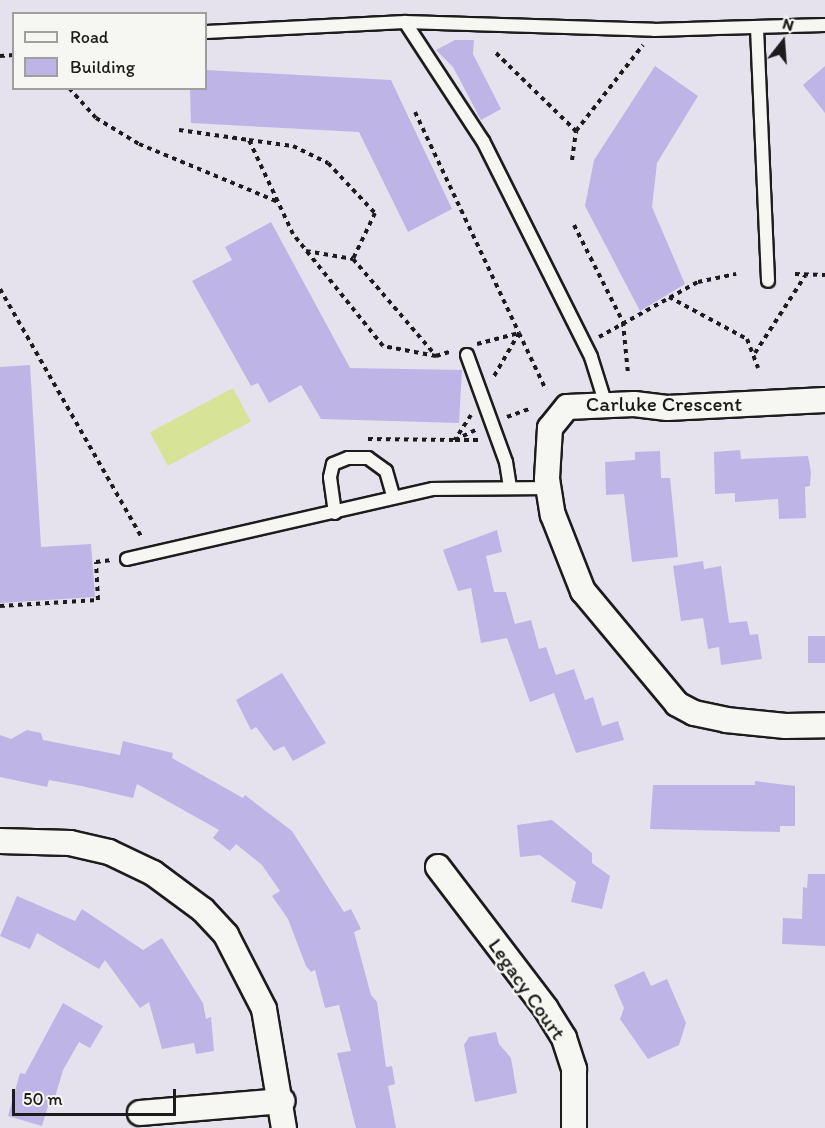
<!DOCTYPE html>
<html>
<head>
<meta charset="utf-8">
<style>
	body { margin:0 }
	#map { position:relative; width:825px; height:1128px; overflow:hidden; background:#e5e2ee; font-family:Itim,sans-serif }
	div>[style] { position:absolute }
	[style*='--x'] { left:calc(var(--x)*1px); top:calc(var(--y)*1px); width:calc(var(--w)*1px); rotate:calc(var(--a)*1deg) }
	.green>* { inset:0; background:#d7e497; transform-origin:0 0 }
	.building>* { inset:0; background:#beb5e6; transform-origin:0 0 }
	.path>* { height:4px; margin-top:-2px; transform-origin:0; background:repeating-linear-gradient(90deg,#1c1c1c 0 4.5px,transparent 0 9px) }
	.roads { filter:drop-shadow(2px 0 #1c1c1c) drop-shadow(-2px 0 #1c1c1c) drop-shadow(0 2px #1c1c1c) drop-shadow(0 -2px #1c1c1c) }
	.service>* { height:12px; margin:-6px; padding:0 6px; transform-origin:6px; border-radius:6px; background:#f6f6f2 }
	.minor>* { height:24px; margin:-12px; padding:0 12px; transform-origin:12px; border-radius:12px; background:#f6f6f2 }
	span { translate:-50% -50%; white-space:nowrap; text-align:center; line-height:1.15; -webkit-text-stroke:4.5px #f6f6f2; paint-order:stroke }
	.street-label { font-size:21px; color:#1c1c1c }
	.legend { position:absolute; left:12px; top:12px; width:195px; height:78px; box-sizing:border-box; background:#f6f6f2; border:2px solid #9f9f9c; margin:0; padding:8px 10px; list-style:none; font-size:18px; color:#1c1c1c }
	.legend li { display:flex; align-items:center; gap:12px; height:30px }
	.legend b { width:30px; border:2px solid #9f9f9c }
	.north { position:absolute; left:753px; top:12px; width:60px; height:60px; -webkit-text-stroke:4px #f6f6f2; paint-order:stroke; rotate:17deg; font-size:16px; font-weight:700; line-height:24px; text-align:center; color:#1c1c1c }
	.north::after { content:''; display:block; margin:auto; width:21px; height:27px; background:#1c1c1c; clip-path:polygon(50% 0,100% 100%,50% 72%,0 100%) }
	.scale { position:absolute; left:12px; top:1089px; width:164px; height:27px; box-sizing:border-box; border:3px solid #1c1c1c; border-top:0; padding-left:8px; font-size:18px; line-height:21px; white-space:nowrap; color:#1c1c1c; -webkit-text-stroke:4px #f6f6f2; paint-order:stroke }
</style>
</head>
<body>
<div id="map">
	<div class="green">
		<div style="left:233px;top:388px;width:38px;height:94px;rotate:62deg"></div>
	</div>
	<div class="building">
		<div style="clip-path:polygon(455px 40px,474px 40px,473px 54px,501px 109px,481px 120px,453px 67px,436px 50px)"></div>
		<div style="clip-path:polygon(655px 66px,698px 96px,657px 163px,652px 207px,685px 284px,640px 311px,585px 206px,594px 160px)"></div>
		<div style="clip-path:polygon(825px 66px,825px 113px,803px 85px)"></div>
		<div style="clip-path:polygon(206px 70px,391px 80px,452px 209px,408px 232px,359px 132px,191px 123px,190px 88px,206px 88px)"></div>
		<div style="clip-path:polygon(271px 222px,350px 368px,462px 370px,459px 423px,321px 419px,301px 385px,269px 403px,258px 383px,251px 386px,192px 281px,232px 260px,225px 247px)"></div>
		<div style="clip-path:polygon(30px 365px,41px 547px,91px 544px,95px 597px,0 603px,0 367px)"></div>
		<div style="clip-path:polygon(740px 450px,741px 459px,808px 456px,811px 472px,810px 486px,805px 487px,806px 518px,779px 519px,778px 499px,735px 502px,735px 493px,715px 494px,714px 452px)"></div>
		<div style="clip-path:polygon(660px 451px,661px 478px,670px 478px,678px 557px,632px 562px,624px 494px,606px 495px,605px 462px,635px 460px,635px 452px)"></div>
		<div style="clip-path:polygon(497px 530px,502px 552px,486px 556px,494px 592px,506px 592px,515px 624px,531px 620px,539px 649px,546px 647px,556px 675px,574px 669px,585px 700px,593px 697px,602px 726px,618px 721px,624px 740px,576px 753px,554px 693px,530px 702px,507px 638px,481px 643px,471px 588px,458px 591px,443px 550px)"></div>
		<div style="clip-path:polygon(703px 561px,704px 569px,721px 566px,729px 623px,747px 621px,750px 635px,758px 634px,762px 659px,721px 665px,719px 647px,708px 649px,703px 618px,681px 621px,673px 566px)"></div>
		<div style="left:808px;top:636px;width:17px;height:27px"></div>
		<div style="clip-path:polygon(282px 673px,326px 743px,293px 761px,284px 746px,274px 751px,256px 727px,251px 730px,236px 700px)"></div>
		<div style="clip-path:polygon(27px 730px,41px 733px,43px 740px,120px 755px,123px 741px,173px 753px,172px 758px,243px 798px,245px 795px,292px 831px,344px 912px,351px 909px,361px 929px,354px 932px,371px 995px,377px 1002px,386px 1067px,392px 1066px,395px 1084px,388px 1086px,396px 1128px,356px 1128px,337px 1053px,351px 1051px,339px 1005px,325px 1008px,315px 970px,311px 972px,306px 966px,288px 919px,272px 896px,280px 891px,262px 865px,236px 844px,230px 851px,213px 838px,219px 830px,137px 784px,133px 798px,82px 786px,49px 780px,47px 787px,0 777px,0 735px,11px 739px)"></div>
		<div style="clip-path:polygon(755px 781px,795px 786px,795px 826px,780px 826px,780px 832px,650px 829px,653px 785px,755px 785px)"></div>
		<div style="clip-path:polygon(552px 820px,592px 853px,592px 863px,610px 876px,602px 909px,571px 902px,576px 882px,540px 855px,520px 857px,517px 825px)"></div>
		<div style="clip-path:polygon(808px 874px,825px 874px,825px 946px,782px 944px,783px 918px,802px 919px,803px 887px,807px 888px)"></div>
		<div style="clip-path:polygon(17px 896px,75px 921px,82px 909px,143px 950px,162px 938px,203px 1003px,206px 1019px,211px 1017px,214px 1051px,196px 1054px,194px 1043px,162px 1049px,149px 1002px,140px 1008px,105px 960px,99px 969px,37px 933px,30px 949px,0 936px)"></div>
		<div style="clip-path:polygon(644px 971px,651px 986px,667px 979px,686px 1023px,679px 1045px,648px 1059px,620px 1019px,624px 1008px,614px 985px)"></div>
		<div style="clip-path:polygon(63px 1003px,103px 1026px,90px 1048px,79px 1042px,63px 1070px,55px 1097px,51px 1096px,42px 1126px,8px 1116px,20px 1073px,25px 1074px)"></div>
		<div style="clip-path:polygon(496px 1032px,499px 1044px,511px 1058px,517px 1093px,475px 1102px,464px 1045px,469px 1037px)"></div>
	</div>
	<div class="path">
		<div style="--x:496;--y:53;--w:112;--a:44.3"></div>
		<div style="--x:0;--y:56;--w:14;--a:-4"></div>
		<div style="--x:69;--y:88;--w:40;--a:48"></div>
		<div style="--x:96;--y:118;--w:50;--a:31.2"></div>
		<div style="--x:139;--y:144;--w:151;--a:22.6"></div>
		<div style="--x:415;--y:112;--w:244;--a:64.8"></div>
		<div style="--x:519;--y:333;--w:52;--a:120"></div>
		<div style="--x:179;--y:130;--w:71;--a:8.1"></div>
		<div style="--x:249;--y:140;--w:44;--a:7.8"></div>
		<div style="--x:293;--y:146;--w:39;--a:26"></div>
		<div style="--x:328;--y:163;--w:69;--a:46.8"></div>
		<div style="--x:375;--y:213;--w:51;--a:115.6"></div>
		<div style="--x:353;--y:259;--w:128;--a:49.4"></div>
		<div style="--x:436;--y:356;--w:54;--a:-169.3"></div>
		<div style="--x:383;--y:346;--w:144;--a:-128.8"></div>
		<div style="--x:293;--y:234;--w:104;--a:-115.1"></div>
		<div style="--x:572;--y:160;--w:29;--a:-82"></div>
		<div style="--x:576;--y:131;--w:109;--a:-52.1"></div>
		<div style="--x:574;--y:225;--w:109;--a:63.2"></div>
		<div style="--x:623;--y:322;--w:52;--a:84.5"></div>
		<div style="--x:306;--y:251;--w:48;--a:9.7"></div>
		<div style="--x:795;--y:274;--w:30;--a:2"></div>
		<div style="--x:0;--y:289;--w:287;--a:60.3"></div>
		<div style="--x:669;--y:297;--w:89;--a:28.3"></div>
		<div style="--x:747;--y:339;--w:31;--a:69"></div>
		<div style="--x:599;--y:337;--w:113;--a:-29.1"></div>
		<div style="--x:698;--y:282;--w:39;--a:-12"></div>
		<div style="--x:477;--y:344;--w:43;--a:-14.7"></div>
		<div style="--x:519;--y:333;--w:63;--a:64.7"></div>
		<div style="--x:755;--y:353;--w:92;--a:-57"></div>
		<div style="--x:436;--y:356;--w:17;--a:-17"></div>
		<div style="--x:471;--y:415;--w:30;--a:123"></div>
		<div style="--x:455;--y:440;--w:26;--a:0"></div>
		<div style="--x:507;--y:417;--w:23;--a:-20"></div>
		<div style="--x:368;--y:439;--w:87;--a:0.7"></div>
		<div style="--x:455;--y:440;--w:25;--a:-26"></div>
		<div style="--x:0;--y:606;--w:98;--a:-3.5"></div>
		<div style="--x:98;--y:600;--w:38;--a:-93"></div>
		<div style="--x:96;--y:562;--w:16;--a:-7"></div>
	</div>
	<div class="roads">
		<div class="service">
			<div style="--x:405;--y:22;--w:142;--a:56.8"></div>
			<div style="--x:483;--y:141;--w:241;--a:63.4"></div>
			<div style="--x:591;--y:357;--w:50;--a:72.6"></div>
			<div style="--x:757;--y:28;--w:253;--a:87.5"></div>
			<div style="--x:206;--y:32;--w:199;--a:-2.9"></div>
			<div style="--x:405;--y:22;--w:249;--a:1.8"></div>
			<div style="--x:654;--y:30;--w:171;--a:-1.7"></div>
			<div style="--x:467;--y:355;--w:114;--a:70"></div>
			<div style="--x:506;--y:462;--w:26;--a:81"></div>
			<div style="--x:335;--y:513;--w:36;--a:-98"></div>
			<div style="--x:330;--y:477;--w:13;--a:-77"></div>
			<div style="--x:333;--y:464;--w:16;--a:-22"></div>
			<div style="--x:348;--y:458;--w:20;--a:0"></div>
			<div style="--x:368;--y:458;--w:22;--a:36"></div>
			<div style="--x:386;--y:471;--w:26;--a:74"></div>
			<div style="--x:127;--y:559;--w:314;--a:-12.9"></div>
			<div style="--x:433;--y:489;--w:116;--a:-0.5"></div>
		</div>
		<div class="minor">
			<div style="--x:825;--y:400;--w:158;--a:177.1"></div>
			<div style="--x:667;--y:408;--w:33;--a:-173"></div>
			<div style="--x:634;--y:404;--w:67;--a:177.4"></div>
			<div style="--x:567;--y:407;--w:27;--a:129"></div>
			<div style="--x:550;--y:428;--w:51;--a:93.4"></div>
			<div style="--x:547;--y:479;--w:36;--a:81"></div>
			<div style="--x:553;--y:515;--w:82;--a:68.5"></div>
			<div style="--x:583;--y:591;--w:147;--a:50.2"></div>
			<div style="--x:677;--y:704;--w:19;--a:28"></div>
			<div style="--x:694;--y:713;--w:33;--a:12"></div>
			<div style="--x:726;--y:720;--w:60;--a:5.7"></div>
			<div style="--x:786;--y:726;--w:39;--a:-1"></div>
			<div style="--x:0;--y:841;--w:70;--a:1.6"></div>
			<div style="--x:70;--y:843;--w:40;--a:13"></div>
			<div style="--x:109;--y:852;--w:49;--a:25.5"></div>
			<div style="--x:153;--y:873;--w:62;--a:36.5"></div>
			<div style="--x:203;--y:910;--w:34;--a:47"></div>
			<div style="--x:226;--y:935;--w:83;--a:62.8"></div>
			<div style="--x:264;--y:1009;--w:121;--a:80.5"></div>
			<div style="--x:438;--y:867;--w:178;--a:52.7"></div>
			<div style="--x:546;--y:1009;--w:34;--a:58"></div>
			<div style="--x:564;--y:1038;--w:33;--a:72"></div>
			<div style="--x:574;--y:1069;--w:59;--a:90"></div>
			<div style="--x:140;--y:1113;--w:143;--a:-4.8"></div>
		</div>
	</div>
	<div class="street-label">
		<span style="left:664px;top:404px">Carluke Crescent</span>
		<span style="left:527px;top:989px;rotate:55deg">Legacy Court</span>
	</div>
	<ul class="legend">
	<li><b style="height:8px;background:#f6f6f2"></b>Road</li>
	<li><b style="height:16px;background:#beb5e6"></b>Building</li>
	</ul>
	<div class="north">N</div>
	<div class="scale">50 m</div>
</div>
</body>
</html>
